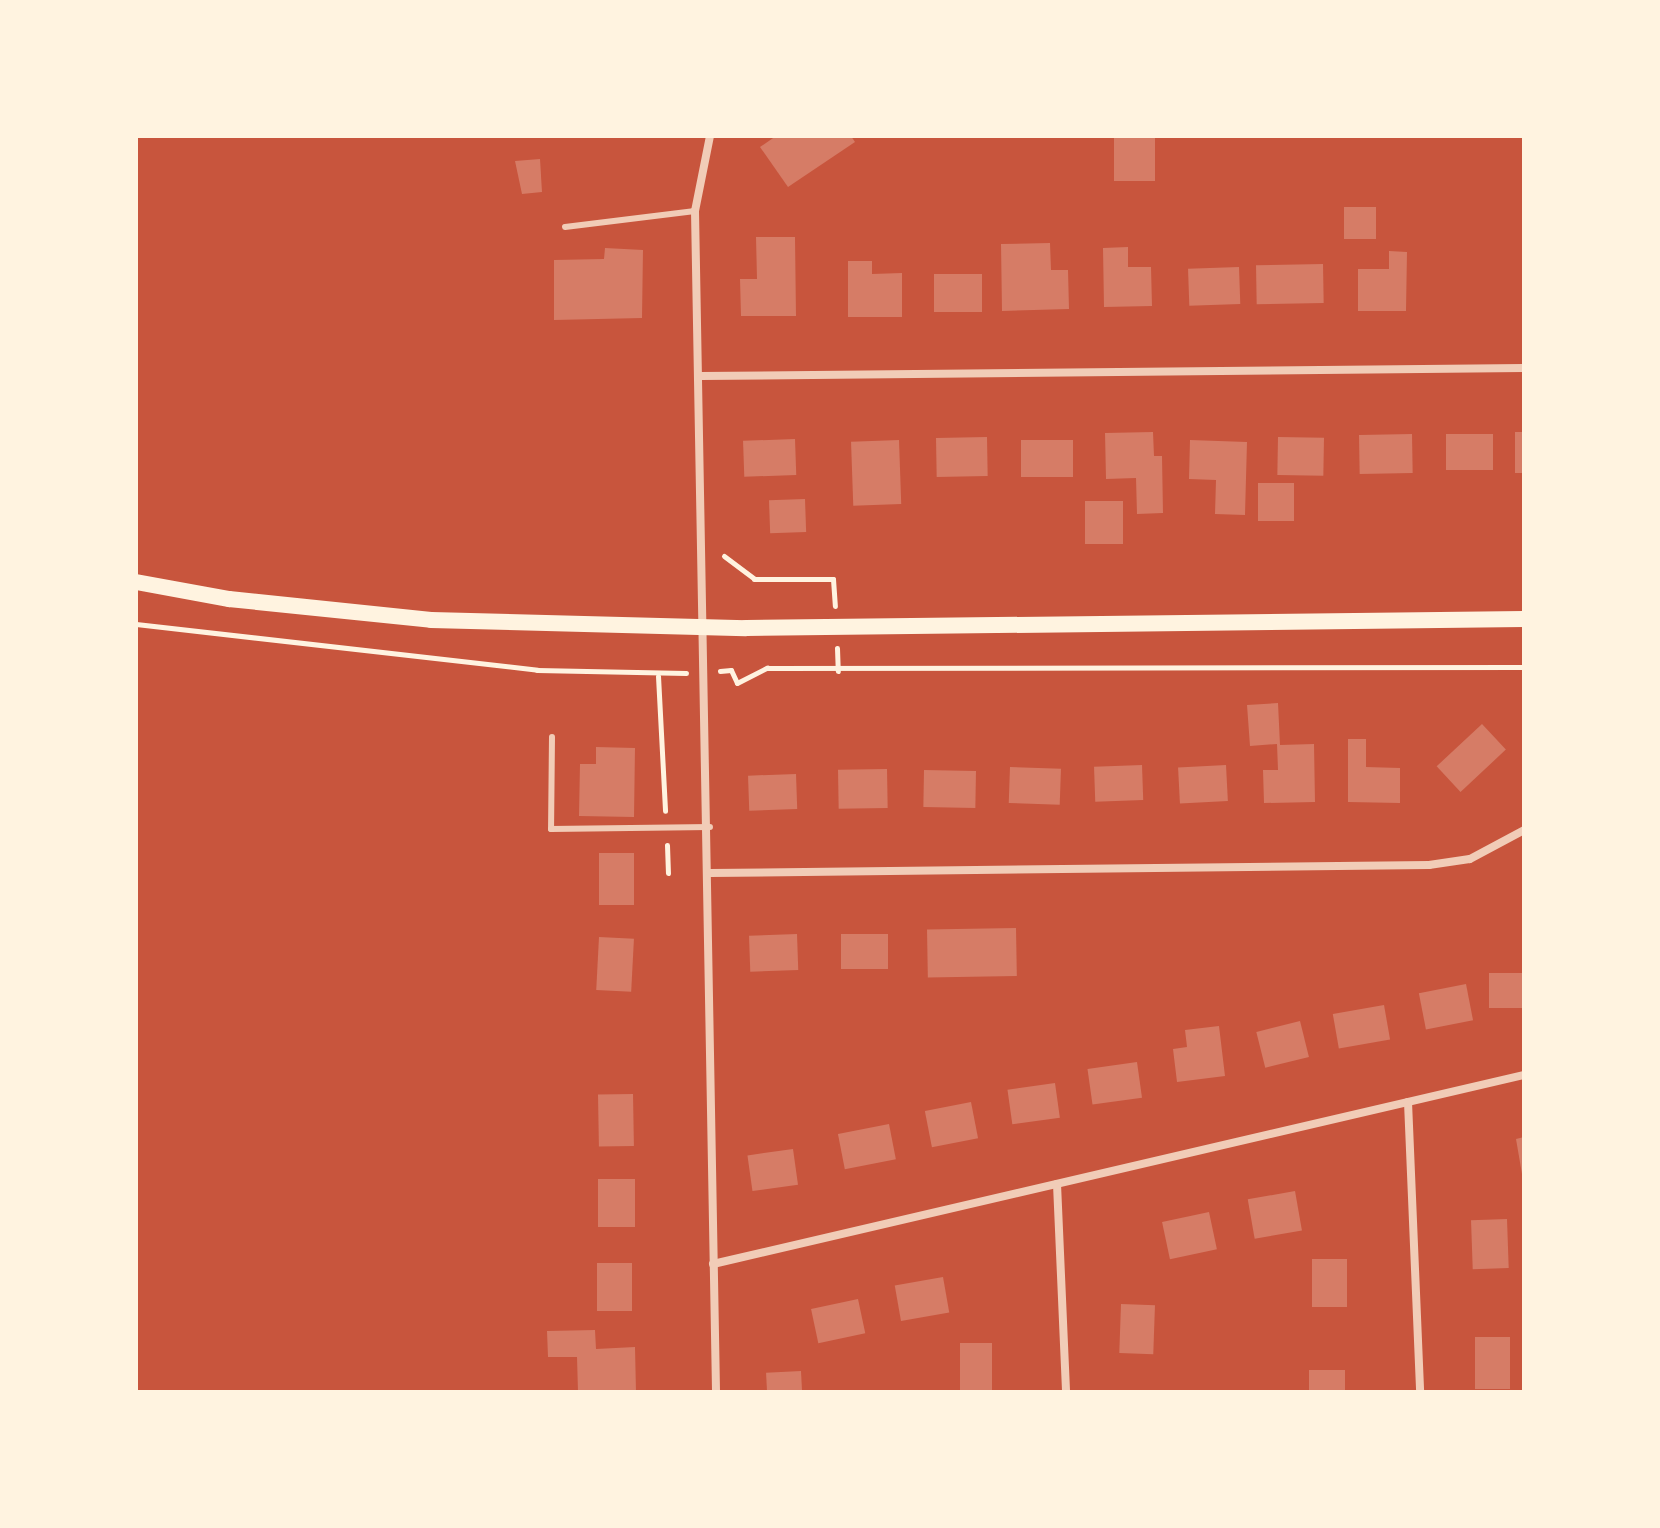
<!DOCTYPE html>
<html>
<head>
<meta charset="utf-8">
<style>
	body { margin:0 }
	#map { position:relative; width:1660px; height:1528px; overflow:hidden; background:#c8553d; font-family:"Archivo Narrow",sans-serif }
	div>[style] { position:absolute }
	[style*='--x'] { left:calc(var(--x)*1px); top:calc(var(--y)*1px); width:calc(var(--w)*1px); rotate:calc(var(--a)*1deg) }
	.building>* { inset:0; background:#d67c66; transform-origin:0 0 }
	.path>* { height:5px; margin:-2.5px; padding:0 2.5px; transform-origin:2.5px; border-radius:2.5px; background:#fff3e0 }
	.service>* { height:6px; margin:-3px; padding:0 3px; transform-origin:3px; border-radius:3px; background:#f1ccb7 }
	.minor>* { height:8px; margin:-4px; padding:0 4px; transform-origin:4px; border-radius:4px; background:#f1ccb7 }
	.secondary>* { height:16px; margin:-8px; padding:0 8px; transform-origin:8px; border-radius:8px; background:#fff3e0 }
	span { translate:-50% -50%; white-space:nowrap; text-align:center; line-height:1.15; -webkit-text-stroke:6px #fff3e0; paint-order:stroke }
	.frame { position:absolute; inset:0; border:138px solid #fff3e0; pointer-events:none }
</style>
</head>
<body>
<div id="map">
	<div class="building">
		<div style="clip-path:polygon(776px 136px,851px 136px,855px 142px,788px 187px,760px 147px)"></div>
		<div style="left:1114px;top:136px;width:41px;height:45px"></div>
		<div style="clip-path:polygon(540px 159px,542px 192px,522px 194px,515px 161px)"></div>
		<div style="left:1344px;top:207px;width:32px;height:32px"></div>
		<div style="clip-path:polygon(756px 237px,795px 237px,796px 316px,741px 316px,740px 279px,757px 279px)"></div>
		<div style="clip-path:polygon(1050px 243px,1051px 270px,1068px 270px,1069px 309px,1002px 311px,1001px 244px)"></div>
		<div style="clip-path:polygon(1128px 247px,1128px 267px,1151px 267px,1152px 306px,1104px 307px,1103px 248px)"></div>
		<div style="clip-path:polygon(605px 248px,643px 250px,642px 318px,554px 320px,554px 260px,604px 259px)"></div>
		<div style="clip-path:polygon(1389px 251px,1407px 252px,1406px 311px,1358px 311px,1358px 269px,1389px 269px)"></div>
		<div style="clip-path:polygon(848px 261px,872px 261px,872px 274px,902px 273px,902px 317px,848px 317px)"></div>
		<div style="left:1323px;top:264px;width:39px;height:67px;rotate:89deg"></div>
		<div style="left:1239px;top:267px;width:37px;height:51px;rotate:88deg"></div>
		<div style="left:934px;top:274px;width:48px;height:38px"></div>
		<div style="clip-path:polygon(1153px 432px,1154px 456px,1162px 456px,1163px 513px,1137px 514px,1136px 478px,1106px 479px,1105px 433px)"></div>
		<div style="left:1515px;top:432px;width:9px;height:41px"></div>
		<div style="left:1412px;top:434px;width:39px;height:53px;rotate:89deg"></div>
		<div style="left:1493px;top:434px;width:36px;height:47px;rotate:90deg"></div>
		<div style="left:987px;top:437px;width:39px;height:51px;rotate:89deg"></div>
		<div style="left:1278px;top:437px;width:46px;height:38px;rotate:1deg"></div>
		<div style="left:795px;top:439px;width:36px;height:52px;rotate:88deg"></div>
		<div style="left:899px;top:440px;width:64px;height:48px;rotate:88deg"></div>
		<div style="left:1021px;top:440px;width:52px;height:37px"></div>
		<div style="clip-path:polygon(1190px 440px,1247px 442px,1245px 515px,1215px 514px,1216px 480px,1189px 479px)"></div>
		<div style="left:1258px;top:483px;width:36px;height:38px"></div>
		<div style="left:805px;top:499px;width:33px;height:36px;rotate:88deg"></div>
		<div style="left:1085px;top:501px;width:38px;height:43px"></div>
		<div style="clip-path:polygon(1278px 703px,1280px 745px,1314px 744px,1315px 802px,1264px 803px,1263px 770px,1278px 770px,1277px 744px,1250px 746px,1247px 705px)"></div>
		<div style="left:1482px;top:724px;width:35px;height:62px;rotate:47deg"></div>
		<div style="clip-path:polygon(1348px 739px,1366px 739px,1366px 767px,1400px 768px,1400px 803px,1348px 802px)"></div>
		<div style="clip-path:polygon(596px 747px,635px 748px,634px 817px,579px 816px,580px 764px,596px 764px)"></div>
		<div style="left:1142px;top:765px;width:35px;height:48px;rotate:88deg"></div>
		<div style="left:1226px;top:765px;width:36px;height:48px;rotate:87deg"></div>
		<div style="left:1010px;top:767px;width:51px;height:36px;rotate:2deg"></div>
		<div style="left:887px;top:769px;width:39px;height:49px;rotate:89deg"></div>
		<div style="left:924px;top:770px;width:52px;height:37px;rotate:1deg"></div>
		<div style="left:796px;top:774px;width:35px;height:48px;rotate:88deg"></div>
		<div style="left:599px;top:853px;width:35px;height:52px"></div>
		<div style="left:1016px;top:928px;width:48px;height:89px;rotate:89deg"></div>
		<div style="left:797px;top:934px;width:36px;height:48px;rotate:88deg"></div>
		<div style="left:841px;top:934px;width:47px;height:35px"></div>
		<div style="left:599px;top:937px;width:35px;height:53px;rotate:3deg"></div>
		<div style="left:1524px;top:973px;width:35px;height:35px;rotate:90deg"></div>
		<div style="left:1466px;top:984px;width:37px;height:48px;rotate:79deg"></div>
		<div style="left:1384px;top:1005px;width:35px;height:52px;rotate:80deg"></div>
		<div style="left:1300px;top:1021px;width:37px;height:45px;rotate:76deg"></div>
		<div style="clip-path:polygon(1219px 1026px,1225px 1076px,1177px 1082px,1173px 1049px,1187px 1047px,1185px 1030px)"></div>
		<div style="left:1137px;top:1062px;width:36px;height:50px;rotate:82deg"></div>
		<div style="left:1055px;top:1083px;width:35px;height:48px;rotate:82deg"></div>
		<div style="left:633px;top:1094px;width:52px;height:35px;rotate:89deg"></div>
		<div style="left:971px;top:1102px;width:37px;height:47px;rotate:79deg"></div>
		<div style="left:889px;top:1124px;width:36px;height:52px;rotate:79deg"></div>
		<div style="clip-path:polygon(1524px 1137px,1524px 1173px,1522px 1174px,1516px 1139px)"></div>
		<div style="left:793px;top:1149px;width:36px;height:46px;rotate:82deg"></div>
		<div style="left:598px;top:1179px;width:37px;height:48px"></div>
		<div style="left:1295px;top:1191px;width:40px;height:48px;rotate:80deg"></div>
		<div style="left:1209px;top:1212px;width:38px;height:48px;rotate:78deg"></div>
		<div style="left:1507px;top:1219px;width:49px;height:36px;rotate:88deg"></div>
		<div style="left:1312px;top:1259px;width:35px;height:48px"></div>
		<div style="left:597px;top:1263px;width:35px;height:48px"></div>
		<div style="left:943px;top:1277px;width:36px;height:49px;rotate:80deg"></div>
		<div style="left:858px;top:1299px;width:35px;height:48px;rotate:78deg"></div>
		<div style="left:1121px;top:1304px;width:34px;height:49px;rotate:2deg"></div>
		<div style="clip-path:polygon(595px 1330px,596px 1349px,635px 1347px,636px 1392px,578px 1392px,577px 1357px,548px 1357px,547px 1331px)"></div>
		<div style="left:1475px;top:1337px;width:35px;height:52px"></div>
		<div style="left:960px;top:1343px;width:32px;height:48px"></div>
		<div style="left:1345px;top:1370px;width:22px;height:36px;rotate:90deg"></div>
		<div style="left:801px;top:1371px;width:21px;height:35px;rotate:87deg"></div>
	</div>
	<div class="path">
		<div style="--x:724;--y:556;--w:38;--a:37"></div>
		<div style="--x:754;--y:579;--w:79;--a:0"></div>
		<div style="--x:833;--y:579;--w:27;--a:86"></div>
		<div style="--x:136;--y:624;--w:404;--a:6.5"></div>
		<div style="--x:537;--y:670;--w:149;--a:1.2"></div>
		<div style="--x:837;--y:648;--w:23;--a:88"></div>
		<div style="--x:720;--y:671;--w:11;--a:-5"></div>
		<div style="--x:731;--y:670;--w:14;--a:65"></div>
		<div style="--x:737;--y:683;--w:34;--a:-27"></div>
		<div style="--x:767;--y:668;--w:757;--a:-0.08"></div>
		<div style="--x:658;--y:676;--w:135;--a:87"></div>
		<div style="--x:667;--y:845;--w:28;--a:88"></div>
	</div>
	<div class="service">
		<div style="--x:565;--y:227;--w:131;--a:-7"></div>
		<div style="--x:552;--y:737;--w:92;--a:90.6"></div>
		<div style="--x:551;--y:829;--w:159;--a:-0.7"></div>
	</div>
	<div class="minor">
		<div style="--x:710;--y:136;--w:76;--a:101.3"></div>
		<div style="--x:695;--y:211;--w:1181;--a:88.98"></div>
		<div style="--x:701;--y:376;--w:823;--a:-0.56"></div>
		<div style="--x:710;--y:873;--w:719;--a:-0.64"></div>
		<div style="--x:1429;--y:865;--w:41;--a:-8.3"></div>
		<div style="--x:1470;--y:859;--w:61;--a:-28.2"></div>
		<div style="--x:1408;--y:1102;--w:290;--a:87.6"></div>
		<div style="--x:1057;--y:1184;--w:208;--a:87.5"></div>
		<div style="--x:713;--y:1264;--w:833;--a:-13.12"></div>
	</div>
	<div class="secondary">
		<div style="--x:136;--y:582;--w:95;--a:10.4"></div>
		<div style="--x:229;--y:599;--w:203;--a:5.9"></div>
		<div style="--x:431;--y:620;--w:315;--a:1.5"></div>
		<div style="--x:746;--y:628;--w:778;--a:-0.66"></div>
	</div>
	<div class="frame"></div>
</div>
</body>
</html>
